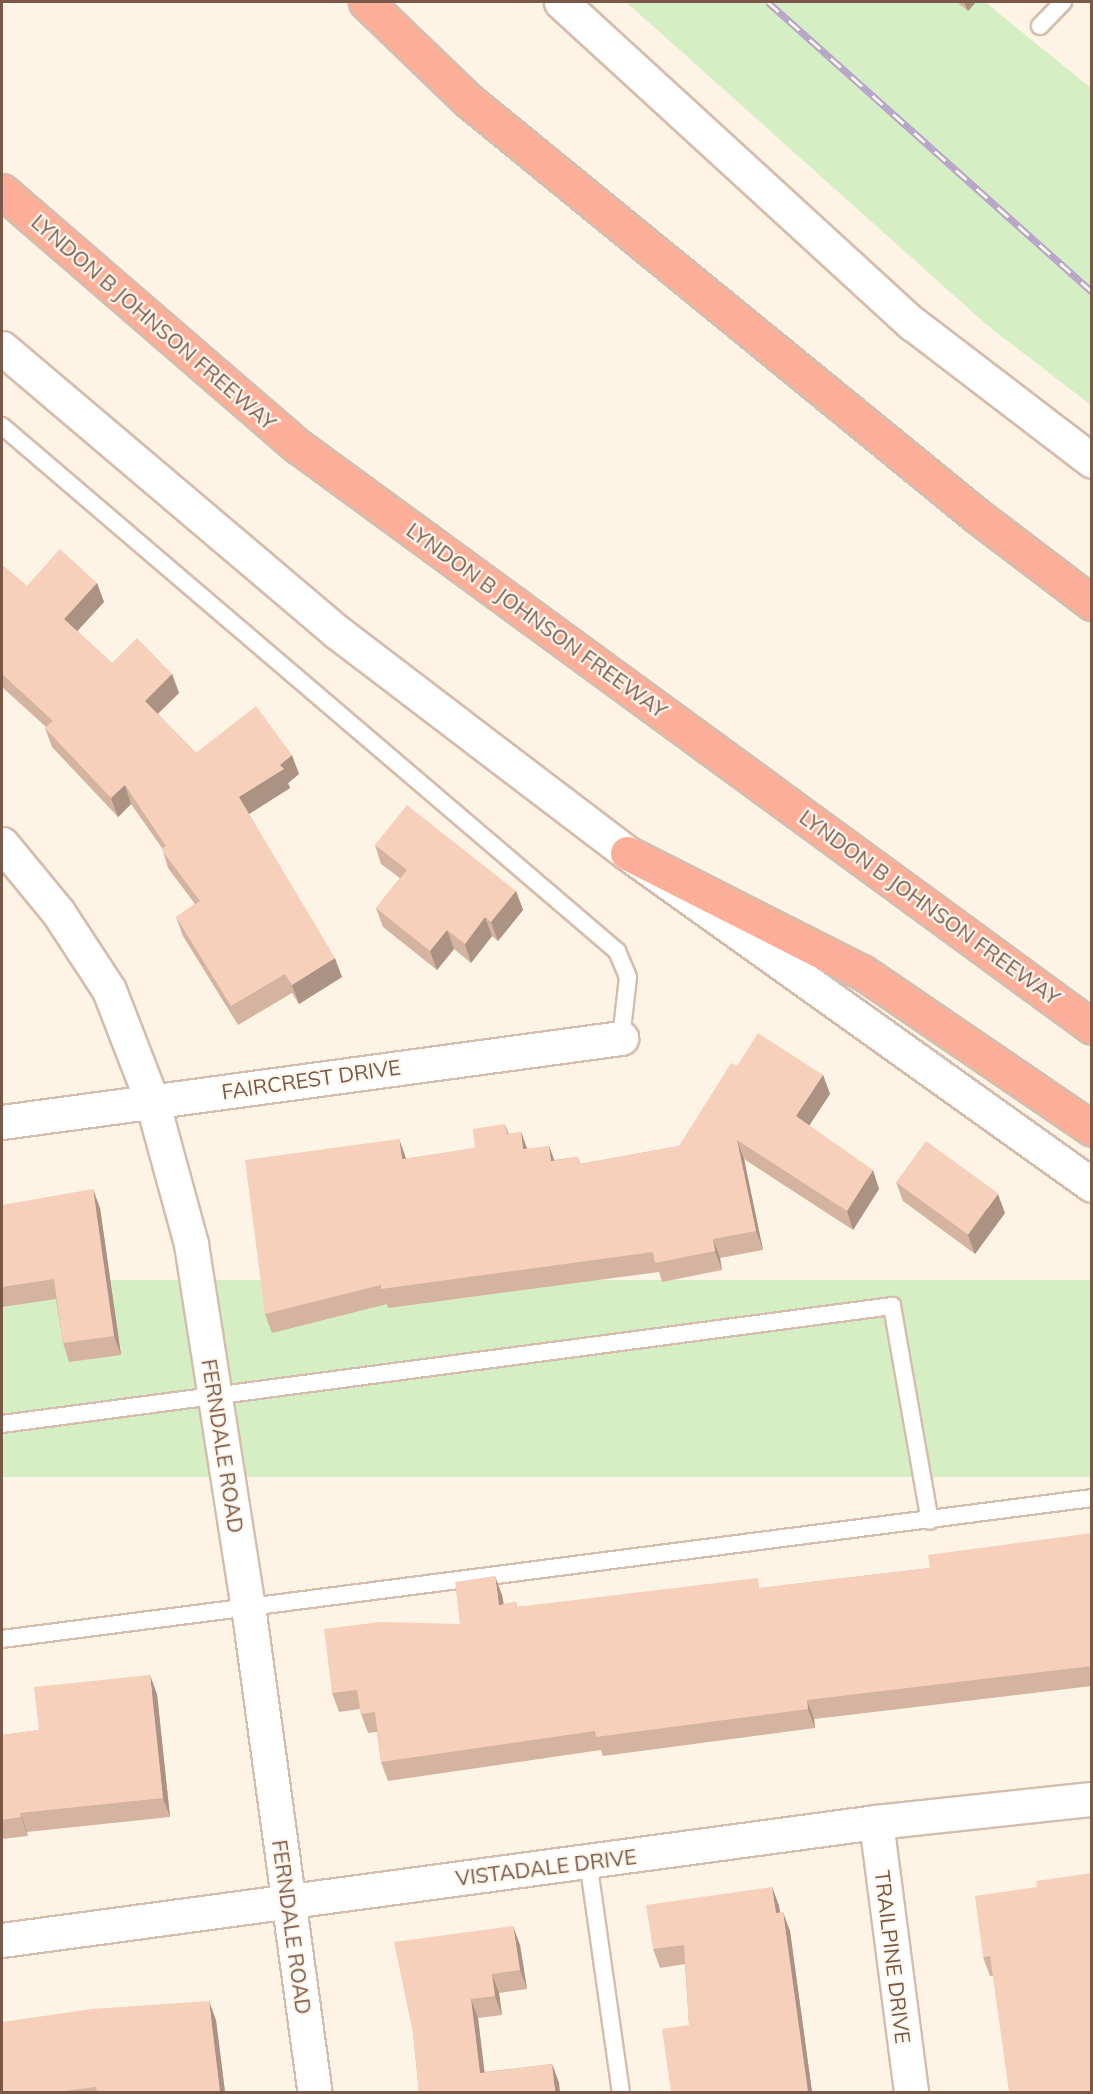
<!DOCTYPE html>
<html>
<head>
<meta charset="utf-8">
<style>
	body { margin:0 }
	#map { position:relative; width:1093px; height:2094px; overflow:hidden; background:#fef4e6; font-family:Mulish,sans-serif }
	div>[style] { position:absolute }
	[style*='--x'] { left:calc(var(--x)*1px); top:calc(var(--y)*1px); width:calc(var(--w)*1px); rotate:calc(var(--a)*1deg) }
	.green>* { inset:0; background:#d6eec3; transform-origin:0 0 }
	.roads { filter:drop-shadow(2px 0 #d4bdad) drop-shadow(-2px 0 #d4bdad) drop-shadow(0 2px #d4bdad) drop-shadow(0 -2px #d4bdad) }
	.lane>* { height:16px; margin:-8px; padding:0 8px; transform-origin:8px; border-radius:8px; background:#fff }
	.street>* { height:33px; margin:-16.5px; padding:0 16.5px; transform-origin:16.5px; border-radius:16.5px; background:#fff }
	.secondary>* { height:33px; margin:-16.5px; padding:0 16.5px; transform-origin:16.5px; border-radius:16.5px; background:#fff }
	.highway>* { height:33px; margin:-16.5px; padding:0 16.5px; transform-origin:16.5px; border-radius:16.5px; background:#fdae98 }
	.rail>* { height:7px; margin-top:-3.5px; transform-origin:0; background:repeating-linear-gradient(90deg,#fff8ee 0 14px,#b6a2ca 0 28px); box-sizing:border-box; border-block:2px solid #b6a2ca }
	.wall>* { inset:0; background:#d4b3a1 }
	.shaded-wall>* { inset:0; background:#ac9283 }
	.building>* { inset:0; background:#f6d0bb; transform-origin:0 0 }
	span { translate:-50% -50%; white-space:nowrap; text-align:center; line-height:1.15; -webkit-text-stroke:4.5px #fff8ee; paint-order:stroke }
	.street-label { font-size:21px; color:#7a5848 }
	.frame { position:absolute; inset:0; border:3px solid #7a5848; pointer-events:none }
</style>
</head>
<body>
<div id="map">
	<div class="green">
		<div style="clip-path:polygon(626px 2px,985px 2px,1091px 88px,1091px 405px,988px 326px)"></div>
		<div style="left:1091px;top:1280px;width:197px;height:1098px;rotate:90deg"></div>
	</div>
	<div class="roads">
		<div class="lane">
			<div style="--x:1040;--y:26;--w:33;--a:-46"></div>
			<div style="--x:2;--y:426;--w:809;--a:40.49"></div>
			<div style="--x:617;--y:951;--w:28;--a:67"></div>
			<div style="--x:628;--y:977;--w:61;--a:96.5"></div>
			<div style="--x:2;--y:1424;--w:898;--a:-7.55"></div>
			<div style="--x:892;--y:1306;--w:218;--a:80"></div>
			<div style="--x:2;--y:1639;--w:1099;--a:-7.37"></div>
			<div style="--x:588;--y:1861;--w:233;--a:81.9"></div>
		</div>
		<div class="street">
			<div style="--x:2;--y:1122;--w:625;--a:-7.73"></div>
			<div style="--x:876;--y:1822;--w:272;--a:82.6"></div>
			<div style="--x:2;--y:1940;--w:882;--a:-7.69"></div>
			<div style="--x:876;--y:1822;--w:217;--a:-6.1"></div>
		</div>
		<div class="secondary">
			<div style="--x:561;--y:2;--w:477;--a:42.5"></div>
			<div style="--x:913;--y:324;--w:225;--a:37.4"></div>
			<div style="--x:2;--y:348;--w:439;--a:40.3"></div>
			<div style="--x:337;--y:632;--w:365;--a:37.3"></div>
			<div style="--x:627;--y:853;--w:571;--a:35.53"></div>
			<div style="--x:2;--y:844;--w:88;--a:50.5"></div>
			<div style="--x:58;--y:912;--w:93;--a:56.8"></div>
			<div style="--x:109;--y:990;--w:119;--a:68.8"></div>
			<div style="--x:152;--y:1101;--w:148;--a:74.7"></div>
			<div style="--x:191;--y:1244;--w:366;--a:81.1"></div>
			<div style="--x:248;--y:1606;--w:491;--a:82.2"></div>
		</div>
		<div class="highway">
			<div style="--x:366;--y:2;--w:143;--a:43.9"></div>
			<div style="--x:469;--y:101;--w:655;--a:39.23"></div>
			<div style="--x:976;--y:515;--w:146;--a:37.2"></div>
			<div style="--x:2;--y:191;--w:392;--a:40.8"></div>
			<div style="--x:299;--y:447;--w:982;--a:36.18"></div>
			<div style="--x:627;--y:853;--w:263;--a:26.9"></div>
			<div style="--x:862;--y:972;--w:278;--a:34.3"></div>
		</div>
	</div>
	<div class="rail">
		<div style="--x:768;--y:2;--w:435;--a:41.8"></div>
	</div>
	<div class="wall">
		<div style="clip-path:polygon(957px 2px,976px 2px,968px 11px)"></div>
		<div style="clip-path:polygon(2px 565px,27px 586px,97px 583px,104px 602px,77px 631px,112px 663px,172px 674px,179px 693px,158px 714px,196px 753px,299px 774px,288px 783px,290px 788px,249px 814px,342px 977px,299px 1004px,292px 993px,238px 1025px,183px 936px,176px 917px,195px 904px,168px 868px,162px 848px,131px 804px,118px 817px,52px 747px,45px 728px,46px 727px,2px 687px)"></div>
		<div style="clip-path:polygon(375px 845px,516px 891px,523px 910px,498px 941px,492px 936px,471px 963px,454px 949px,437px 970px,383px 927px,376px 908px,400px 878px,381px 864px)"></div>
		<div style="clip-path:polygon(737px 1066px,823px 1075px,830px 1094px,809px 1125px,879px 1189px,853px 1230px,744px 1159px,763px 1250px,720px 1258px,722px 1270px,662px 1282px,659px 1272px,388px 1308px,387px 1304px,272px 1333px,265px 1314px,406px 1159px,475px 1148px,505px 1124px,509px 1134px,521px 1132px,527px 1149px,549px 1146px,554px 1160px,578px 1157px,580px 1164px,679px 1146px)"></div>
		<div style="clip-path:polygon(896px 1182px,1005px 1213px,975px 1254px,903px 1201px)"></div>
		<div style="clip-path:polygon(2px 1205px,100px 1208px,121px 1355px,69px 1362px,63px 1343px,56px 1299px,2px 1307px)"></div>
		<div style="clip-path:polygon(1092px 1533px,1092px 1686px,814px 1719px,815px 1728px,603px 1756px,601px 1750px,388px 1781px,381px 1762px,377px 1732px,368px 1733px,361px 1714px,360px 1709px,339px 1712px,332px 1693px,460px 1624px,502px 1595px,504px 1604px,516px 1602px,517px 1607px,761px 1588px,930px 1568px)"></div>
		<div style="clip-path:polygon(157px 1694px,170px 1817px,27px 1832px,28px 1836px,2px 1839px,2px 1735px,39px 1730px)"></div>
		<div style="clip-path:polygon(772px 1887px,779px 1906px,780px 1912px,790px 1931px,812px 2092px,671px 2092px,689px 2025px,685px 1964px,660px 1968px,653px 1949px)"></div>
		<div style="clip-path:polygon(1037px 1887px,993px 1976px,990px 1976px,983px 1957px)"></div>
		<div style="clip-path:polygon(520px 1945px,527px 1989px,499px 1993px,502px 2015px,478px 2018px,484px 2072px,552px 2064px,559px 2083px,419px 2092px,413px 2033px)"></div>
		<div style="clip-path:polygon(216px 2020px,225px 2092px,2px 2092px)"></div>
	</div>
	<div class="shaded-wall">
		<div style="clip-path:polygon(964px 2px,976px 2px,968px 11px)"></div>
		<div style="clip-path:polygon(97px 583px,104px 602px,71px 638px,64px 619px)"></div>
		<div style="clip-path:polygon(172px 674px,179px 693px,151px 720px,145px 701px)"></div>
		<div style="clip-path:polygon(292px 755px,299px 774px,288px 783px,290px 788px,246px 816px,239px 797px)"></div>
		<div style="clip-path:polygon(125px 785px,131px 804px,118px 817px,111px 798px)"></div>
		<div style="clip-path:polygon(516px 891px,523px 910px,498px 941px,491px 922px)"></div>
		<div style="clip-path:polygon(485px 917px,492px 936px,471px 963px,465px 944px)"></div>
		<div style="clip-path:polygon(447px 930px,454px 949px,437px 970px,430px 951px)"></div>
		<div style="clip-path:polygon(335px 958px,342px 977px,299px 1004px,292px 985px)"></div>
		<div style="clip-path:polygon(823px 1075px,830px 1094px,803px 1135px,796px 1116px)"></div>
		<div style="clip-path:polygon(521px 1132px,528px 1151px,523px 1149px)"></div>
		<div style="clip-path:polygon(399px 1139px,406px 1158px,409px 1178px,402px 1159px)"></div>
		<div style="clip-path:polygon(737px 1140px,744px 1159px,763px 1250px,756px 1231px)"></div>
		<div style="clip-path:polygon(549px 1146px,556px 1165px,551px 1161px)"></div>
		<div style="clip-path:polygon(873px 1170px,879px 1189px,853px 1230px,847px 1211px)"></div>
		<div style="clip-path:polygon(93px 1189px,100px 1208px,121px 1355px,114px 1336px)"></div>
		<div style="clip-path:polygon(998px 1194px,1005px 1213px,975px 1254px,968px 1235px)"></div>
		<div style="clip-path:polygon(713px 1239px,720px 1258px,722px 1270px,715px 1251px)"></div>
		<div style="clip-path:polygon(495px 1576px,502px 1595px,506px 1624px,499px 1605px)"></div>
		<div style="clip-path:polygon(150px 1675px,157px 1694px,170px 1817px,163px 1798px)"></div>
		<div style="clip-path:polygon(807px 1700px,814px 1719px,815px 1728px,808px 1709px)"></div>
		<div style="clip-path:polygon(20px 1813px,27px 1832px,28px 1836px,21px 1817px)"></div>
		<div style="clip-path:polygon(772px 1887px,779px 1906px,783px 1932px,776px 1913px)"></div>
		<div style="clip-path:polygon(783px 1912px,790px 1931px,812px 2092px,808px 2092px)"></div>
		<div style="clip-path:polygon(513px 1926px,520px 1945px,527px 1989px,520px 1970px)"></div>
		<div style="clip-path:polygon(492px 1974px,499px 1993px,502px 2015px,495px 1996px)"></div>
		<div style="clip-path:polygon(471px 1999px,478px 2018px,487px 2092px,480px 2073px)"></div>
		<div style="clip-path:polygon(209px 2001px,216px 2020px,225px 2092px,220px 2092px)"></div>
		<div style="clip-path:polygon(552px 2064px,559px 2083px,560px 2092px,555px 2092px)"></div>
	</div>
	<div class="building">
		<div style="clip-path:polygon(60px 549px,97px 583px,64px 619px,112px 663px,137px 638px,172px 674px,145px 701px,196px 753px,256px 706px,292px 755px,280px 765px,284px 769px,239px 797px,335px 958px,292px 985px,285px 974px,231px 1006px,176px 917px,200px 901px,161px 849px,166px 846px,125px 785px,111px 798px,45px 728px,53px 721px,2px 674px,2px 565px,27px 586px)"></div>
		<div style="clip-path:polygon(407px 805px,516px 891px,491px 922px,485px 917px,465px 944px,447px 930px,430px 951px,376px 908px,407px 870px,375px 845px)"></div>
		<div style="clip-path:polygon(758px 1033px,823px 1075px,796px 1116px,873px 1170px,847px 1211px,737px 1140px,756px 1231px,713px 1239px,715px 1251px,655px 1263px,653px 1252px,381px 1289px,381px 1285px,265px 1314px,245px 1160px,399px 1139px,402px 1159px,475px 1148px,473px 1129px,505px 1124px,507px 1134px,521px 1132px,523px 1149px,549px 1146px,551px 1161px,578px 1157px,579px 1164px,679px 1146px,731px 1063px,737px 1066px)"></div>
		<div style="left:926px;top:1141px;width:89px;height:51px;rotate:36deg"></div>
		<div style="clip-path:polygon(93px 1189px,114px 1336px,63px 1343px,54px 1279px,2px 1287px,2px 1205px)"></div>
		<div style="clip-path:polygon(1092px 1533px,1092px 1666px,807px 1700px,808px 1709px,596px 1737px,595px 1731px,381px 1762px,375px 1712px,361px 1714px,357px 1690px,332px 1693px,324px 1629px,380px 1622px,460px 1624px,455px 1582px,495px 1576px,499px 1605px,516px 1602px,516px 1607px,758px 1578px,759px 1588px,930px 1568px,928px 1555px)"></div>
		<div style="clip-path:polygon(150px 1675px,163px 1798px,20px 1813px,21px 1817px,2px 1820px,2px 1735px,39px 1730px,34px 1687px)"></div>
		<div style="clip-path:polygon(1092px 1873px,1092px 2092px,1009px 2092px,990px 1956px,983px 1957px,975px 1896px,1037px 1887px,1036px 1881px)"></div>
		<div style="clip-path:polygon(772px 1887px,776px 1913px,783px 1912px,808px 2092px,671px 2092px,662px 2029px,689px 2025px,684px 1945px,653px 1949px,646px 1905px)"></div>
		<div style="clip-path:polygon(513px 1926px,520px 1970px,492px 1974px,495px 1996px,471px 1999px,480px 2073px,552px 2064px,555px 2092px,419px 2092px,413px 2033px,394px 1942px)"></div>
		<div style="clip-path:polygon(209px 2001px,220px 2092px,97px 2092px,96px 2087px,57px 2092px,2px 2092px,2px 2022px,92px 2009px)"></div>
	</div>
	<div class="street-label">
		<span style="left:154px;top:322px;rotate:41deg">LYNDON B JOHNSON FREEWAY</span>
		<span style="left:537px;top:620px;rotate:36deg">LYNDON B JOHNSON FREEWAY</span>
		<span style="left:930px;top:907px;rotate:36deg">LYNDON B JOHNSON FREEWAY</span>
		<span style="left:311px;top:1079px;rotate:-8deg">FAIRCREST DRIVE</span>
		<span style="left:223px;top:1446px;rotate:81deg">FERNDALE ROAD</span>
		<span style="left:546px;top:1867px;rotate:-7deg">VISTADALE DRIVE</span>
		<span style="left:292px;top:1927px;rotate:82deg">FERNDALE ROAD</span>
		<span style="left:893px;top:1957px;rotate:83deg">TRAILPINE DRIVE</span>
	</div>
	<div class="frame"></div>
</div>
</body>
</html>
